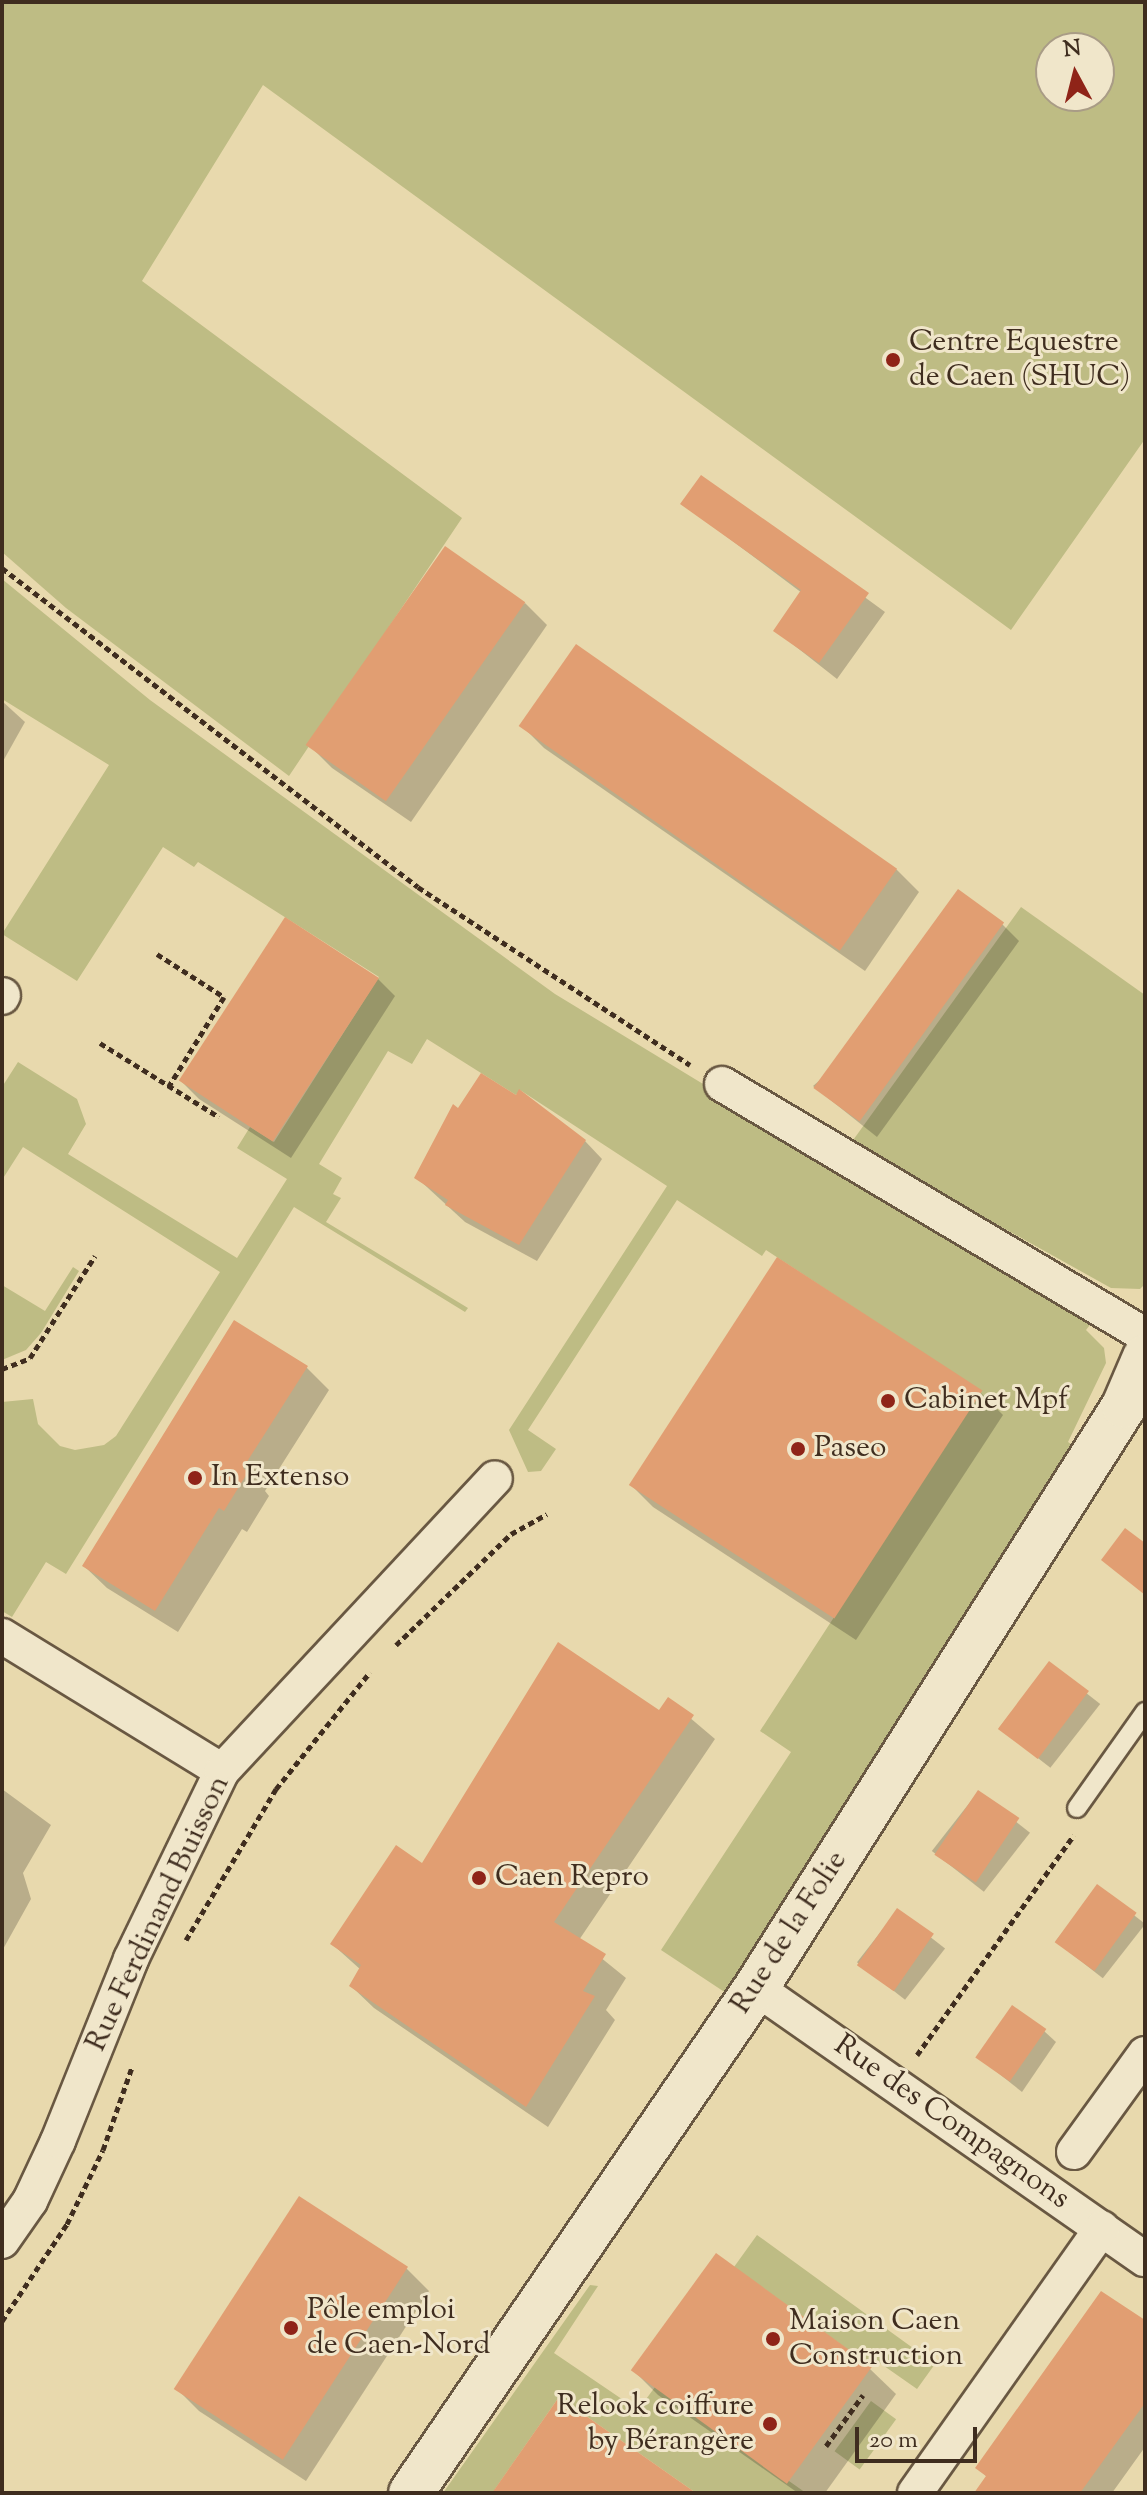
<!DOCTYPE html>
<html>
<head>
<meta charset="utf-8">
<style>
	body { margin:0 }
	#map { position:relative; width:1147px; height:2495px; overflow:hidden; background:#e8d9ad; font-family:"Sorts Mill Goudy",serif }
	div>[style] { position:absolute }
	[style*='--x'] { left:calc(var(--x)*1px); top:calc(var(--y)*1px); width:calc(var(--w)*1px); rotate:calc(var(--a)*1deg) }
	.green>* { inset:0; background:#bebc84; transform-origin:0 0 }
	.shadow>* { inset:0; background:#0003; transform-origin:0 0 }
	.building>* { inset:0; background:#e19e72; transform-origin:0 0 }
	.path>* { height:5px; margin-top:-2.5px; transform-origin:0; background:repeating-linear-gradient(90deg,#3f2d1f 0 6px,transparent 0 10px) }
	.roads { filter:drop-shadow(2px 0 #695842) drop-shadow(-2px 0 #695842) drop-shadow(0 2px #695842) drop-shadow(0 -2px #695842) }
	.lane>* { height:18px; margin:-9px; padding:0 9px; transform-origin:9px; border-radius:9px; background:#f0e6ca }
	.street>* { height:34px; margin:-17px; padding:0 17px; transform-origin:17px; border-radius:17px; background:#f0e6ca }
	.secondary>* { height:44px; margin:-22px; padding:0 22px; transform-origin:22px; border-radius:22px; background:#f0e6ca }
	.dots>* { width:22px; height:22px; translate:-50% -50%; box-sizing:border-box; border:4px solid #f0e6ca; border-radius:50% }
	span { translate:-50% -50%; white-space:nowrap; text-align:center; line-height:1.15; -webkit-text-stroke:6px #f0e6ca; paint-order:stroke }
	.poi-label { font-size:30px; color:#3f2d1f }
	.left { translate:0 -50%; text-align:left }
	.right { translate:-100% -50%; text-align:right }
	.street-label { font-size:30px; color:#3f2d1f }
	.frame { position:absolute; inset:0; border:4px solid #3f2d1f; pointer-events:none }
	.north { position:absolute; left:1035px; top:32px; width:80px; height:80px; box-sizing:border-box; background:#f0e6ca; border:2px solid #a99c86; border-radius:50%; rotate:353deg; font-size:22px; font-weight:700; line-height:32px; text-align:center; color:#3f2d1f }
	.north::after { content:''; display:block; margin:auto; width:28px; height:36px; background:#8f2418; clip-path:polygon(50% 0,100% 100%,50% 72%,0 100%) }
	.scale { position:absolute; left:855px; top:2427px; width:122px; height:36px; box-sizing:border-box; border:4px solid #3f2d1f; border-top:0; padding-left:10px; font-size:24px; line-height:28px; white-space:nowrap; color:#3f2d1f; -webkit-text-stroke:6px #f0e6ca; paint-order:stroke }
</style>
</head>
<body>
<div id="map">
	<div class="green">
		<div style="clip-path:polygon(evenodd,2px 2px,1145px 2px,1145px 439px,1011px 630px,263px 85px,142px 281px,462px 518px,289px 776px,66px 608px,2px 552px,2px 2px,1051px 48px,1099px 48px,1099px 96px,1051px 96px,1051px 48px)"></div>
		<div style="clip-path:polygon(2px 579px,150px 700px,555px 994px,1093px 1321px,1086px 1330px,1104px 1348px,1106px 1363px,1068px 1442px,1078px 1449px,726px 1993px,661px 1950px,791px 1752px,760px 1731px,981px 1391px,766px 1250px,762px 1256px,677px 1200px,528px 1430px,556px 1449px,541px 1471px,528px 1472px,509px 1430px,667px 1186px,520px 1090px,516px 1095px,427px 1039px,412px 1064px,388px 1051px,319px 1164px,342px 1178px,333px 1194px,341px 1198px,326px 1222px,468px 1308px,465px 1312px,294px 1207px,66px 1574px,46px 1562px,12px 1617px,2px 1611px,2px 1402px,33px 1399px,38px 1424px,60px 1446px,75px 1450px,104px 1445px,116px 1436px,220px 1272px,23px 1147px,2px 1180px,2px 1087px,18px 1062px,77px 1099px,86px 1124px,68px 1154px,237px 1258px,287px 1179px,237px 1148px,250px 1127px,274px 1142px,379px 977px,198px 862px,194px 867px,163px 847px,77px 981px,2px 934px,109px 765px,2px 699px)"></div>
		<div style="clip-path:polygon(1021px 907px,1145px 995px,1145px 1284px,1140px 1289px,1111px 1288px,851px 1143px)"></div>
		<div style="clip-path:polygon(73px 1267px,79px 1271px,41px 1333px,26px 1350px,2px 1360px,2px 1285px,45px 1311px)"></div>
		<div style="clip-path:polygon(757px 2235px,935px 2364px,917px 2389px,877px 2361px,872px 2367px,734px 2267px)"></div>
		<div style="clip-path:polygon(590px 2285px,598px 2286px,554px 2353px,638px 2410px,655px 2387px,806px 2493px,696px 2493px,559px 2397px,495px 2489px,500px 2493px,443px 2493px)"></div>
		<div style="left:871px;top:2401px;width:31px;height:62px;rotate:36deg"></div>
	</div>
	<div class="shadow">
		<div style="clip-path:polygon(702px 478px,885px 612px,837px 679px,776px 631px,802px 593px,683px 504px)"></div>
		<div style="clip-path:polygon(525px 603px,547px 625px,411px 822px,332px 768px,309px 745px)"></div>
		<div style="clip-path:polygon(576px 647px,897px 870px,919px 892px,865px 971px,544px 748px,522px 726px)"></div>
		<div style="clip-path:polygon(2px 701px,25px 722px,2px 763px)"></div>
		<div style="clip-path:polygon(1002px 924px,1019px 941px,877px 1137px,813px 1086px)"></div>
		<div style="clip-path:polygon(378px 979px,395px 996px,291px 1158px,199px 1099px,181px 1081px)"></div>
		<div style="clip-path:polygon(516px 1098px,585px 1141px,602px 1159px,537px 1261px,465px 1222px,416px 1177px,459px 1110px)"></div>
		<div style="clip-path:polygon(306px 1367px,329px 1390px,265px 1491px,269px 1496px,247px 1532px,242px 1529px,178px 1632px,107px 1588px,84px 1566px)"></div>
		<div style="clip-path:polygon(980px 1392px,1003px 1415px,856px 1640px,653px 1507px,631px 1485px)"></div>
		<div style="left:1049px;top:1664px;width:65px;height:81px;rotate:38deg"></div>
		<div style="clip-path:polygon(669px 1700px,715px 1739px,579px 1940px,626px 1978px,606px 2010px,615px 2020px,548px 2127px,374px 2008px,351px 1986px,361px 1970px,332px 1944px,422px 1866px,660px 1713px)"></div>
		<div style="clip-path:polygon(2px 1789px,51px 1825px,23px 1873px,31px 1899px,2px 1951px)"></div>
		<div style="left:978px;top:1792px;width:66px;height:75px;rotate:38deg"></div>
		<div style="left:1098px;top:1887px;width:60px;height:69px;rotate:38deg"></div>
		<div style="left:897px;top:1911px;width:61px;height:65px;rotate:38deg"></div>
		<div style="clip-path:polygon(1044px 2031px,1056px 2042px,1022px 2092px,978px 2057px)"></div>
		<div style="clip-path:polygon(300px 2199px,407px 2269px,429px 2291px,306px 2481px,199px 2411px,177px 2389px)"></div>
		<div style="clip-path:polygon(1145px 2323px,1145px 2447px,1112px 2493px,976px 2493px,987px 2477px,977px 2467px)"></div>
		<div style="clip-path:polygon(632px 2369px,870px 2369px,896px 2394px,825px 2493px,798px 2493px,658px 2395px)"></div>
	</div>
	<div class="building">
		<div style="clip-path:polygon(701px 475px,869px 593px,819px 663px,773px 631px,801px 590px,680px 504px)"></div>
		<div style="left:445px;top:546px;width:98px;height:243px;rotate:35deg"></div>
		<div style="left:576px;top:644px;width:392px;height:100px;rotate:35deg"></div>
		<div style="left:958px;top:889px;width:57px;height:246px;rotate:36deg"></div>
		<div style="left:285px;top:917px;width:112px;height:195px;rotate:33deg"></div>
		<div style="clip-path:polygon(481px 1073px,516px 1095px,519px 1089px,586px 1140px,519px 1245px,445px 1205px,448px 1200px,414px 1178px,453px 1104px,458px 1108px)"></div>
		<div style="left:777px;top:1257px;width:245px;height:272px;rotate:33deg"></div>
		<div style="clip-path:polygon(234px 1320px,308px 1366px,243px 1468px,248px 1472px,224px 1511px,219px 1508px,155px 1611px,82px 1566px)"></div>
		<div style="clip-path:polygon(1125px 1528px,1145px 1543px,1145px 1595px,1101px 1560px)"></div>
		<div style="clip-path:polygon(558px 1642px,659px 1710px,668px 1697px,694px 1715px,554px 1922px,606px 1954px,583px 1991px,595px 1996px,526px 2107px,349px 1986px,361px 1965px,330px 1944px,396px 1845px,422px 1863px)"></div>
		<div style="left:1049px;top:1661px;width:50px;height:85px;rotate:37deg"></div>
		<div style="left:978px;top:1790px;width:50px;height:78px;rotate:34deg"></div>
		<div style="left:1097px;top:1884px;width:49px;height:72px;rotate:36deg"></div>
		<div style="left:897px;top:1908px;width:45px;height:70px;rotate:35deg"></div>
		<div style="left:1012px;top:2005px;width:42px;height:64px;rotate:35deg"></div>
		<div style="left:299px;top:2196px;width:130px;height:230px;rotate:33deg"></div>
		<div style="left:716px;top:2253px;width:193px;height:145px;rotate:36deg"></div>
		<div style="clip-path:polygon(1101px 2291px,1145px 2320px,1145px 2403px,1080px 2493px,974px 2493px,986px 2476px,975px 2468px)"></div>
		<div style="clip-path:polygon(559px 2397px,696px 2493px,492px 2493px)"></div>
	</div>
	<div class="path">
		<div style="--x:2;--y:568;--w:524;--a:37.48"></div>
		<div style="--x:418;--y:887;--w:325;--a:33.2"></div>
		<div style="--x:157;--y:954;--w:80;--a:32.7"></div>
		<div style="--x:224;--y:997;--w:105;--a:121.7"></div>
		<div style="--x:100;--y:1043;--w:140;--a:31.9"></div>
		<div style="--x:2;--y:1369;--w:30;--a:-21"></div>
		<div style="--x:30;--y:1358;--w:121;--a:-57.5"></div>
		<div style="--x:396;--y:1645;--w:160;--a:-44"></div>
		<div style="--x:511;--y:1534;--w:41;--a:-29.1"></div>
		<div style="--x:186;--y:1940;--w:176;--a:-59.2"></div>
		<div style="--x:276;--y:1789;--w:150;--a:-51.2"></div>
		<div style="--x:917;--y:2055;--w:270;--a:-54.5"></div>
		<div style="--x:2;--y:2321;--w:117;--a:-56.2"></div>
		<div style="--x:67;--y:2224;--w:82;--a:-64.1"></div>
		<div style="--x:103;--y:2150;--w:88;--a:-70.7"></div>
		<div style="--x:826;--y:2446;--w:63;--a:-54"></div>
	</div>
	<div class="roads">
		<div class="lane">
			<div style="--x:1077;--y:1808;--w:118;--a:-54.7"></div>
		</div>
		<div class="street">
			<div style="--x:2;--y:997;--w:2;--a:-63"></div>
			<div style="--x:722;--y:1084;--w:492;--a:30.7"></div>
			<div style="--x:2;--y:1636;--w:258;--a:31.5"></div>
			<div style="--x:756;--y:1988;--w:474;--a:34.9"></div>
			<div style="--x:1074;--y:2152;--w:121;--a:-54.1"></div>
			<div style="--x:2;--y:2241;--w:49;--a:-55"></div>
			<div style="--x:30;--y:2201;--w:66;--a:-65"></div>
			<div style="--x:58;--y:2141;--w:196;--a:-68.1"></div>
			<div style="--x:131;--y:1959;--w:209;--a:-64.2"></div>
			<div style="--x:222;--y:1771;--w:400;--a:-47"></div>
			<div style="--x:915;--y:2493;--w:324;--a:-54.8"></div>
		</div>
		<div class="secondary">
			<div style="--x:411;--y:2493;--w:612;--a:-55.66"></div>
			<div style="--x:756;--y:1988;--w:689;--a:-57.69"></div>
			<div style="--x:1124;--y:1406;--w:53;--a:-66.8"></div>
		</div>
	</div>
	<div class="dots">
		<div style="left:893px;top:360px;background:#8f2418"></div>
		<div style="left:888px;top:1401px;background:#8f2418"></div>
		<div style="left:798px;top:1449px;background:#8f2418"></div>
		<div style="left:195px;top:1478px;background:#8f2418"></div>
		<div style="left:479px;top:1878px;background:#8f2418"></div>
		<div style="left:291px;top:2328px;background:#8f2418"></div>
		<div style="left:773px;top:2339px;background:#8f2418"></div>
		<div style="left:770px;top:2424px;background:#8f2418"></div>
	</div>
	<div class="poi-label">
		<span class="left" style="left:909px;top:360px">Centre Equestre<br>de Caen (SHUC)</span>
		<span class="left" style="left:904px;top:1401px">Cabinet Mpf</span>
		<span class="left" style="left:814px;top:1449px">Paseo</span>
		<span class="left" style="left:211px;top:1478px">In Extenso</span>
		<span class="left" style="left:495px;top:1878px">Caen Repro</span>
		<span class="left" style="left:307px;top:2328px">Pôle emploi<br>de Caen-Nord</span>
		<span class="left" style="left:789px;top:2339px">Maison Caen<br>Construction</span>
		<span class="right" style="left:754px;top:2424px">Relook coiffure<br>by Bérangère</span>
	</div>
	<div class="street-label">
		<span style="left:159px;top:1914px;rotate:-65deg">Rue Ferdinand Buisson</span>
		<span style="left:790px;top:1933px;rotate:-57deg">Rue de la Folie</span>
		<span style="left:951px;top:2123px;rotate:35deg">Rue des Compagnons</span>
	</div>
	<div class="frame"></div>
	<div class="north">N</div>
	<div class="scale">20 m</div>
</div>
</body>
</html>
